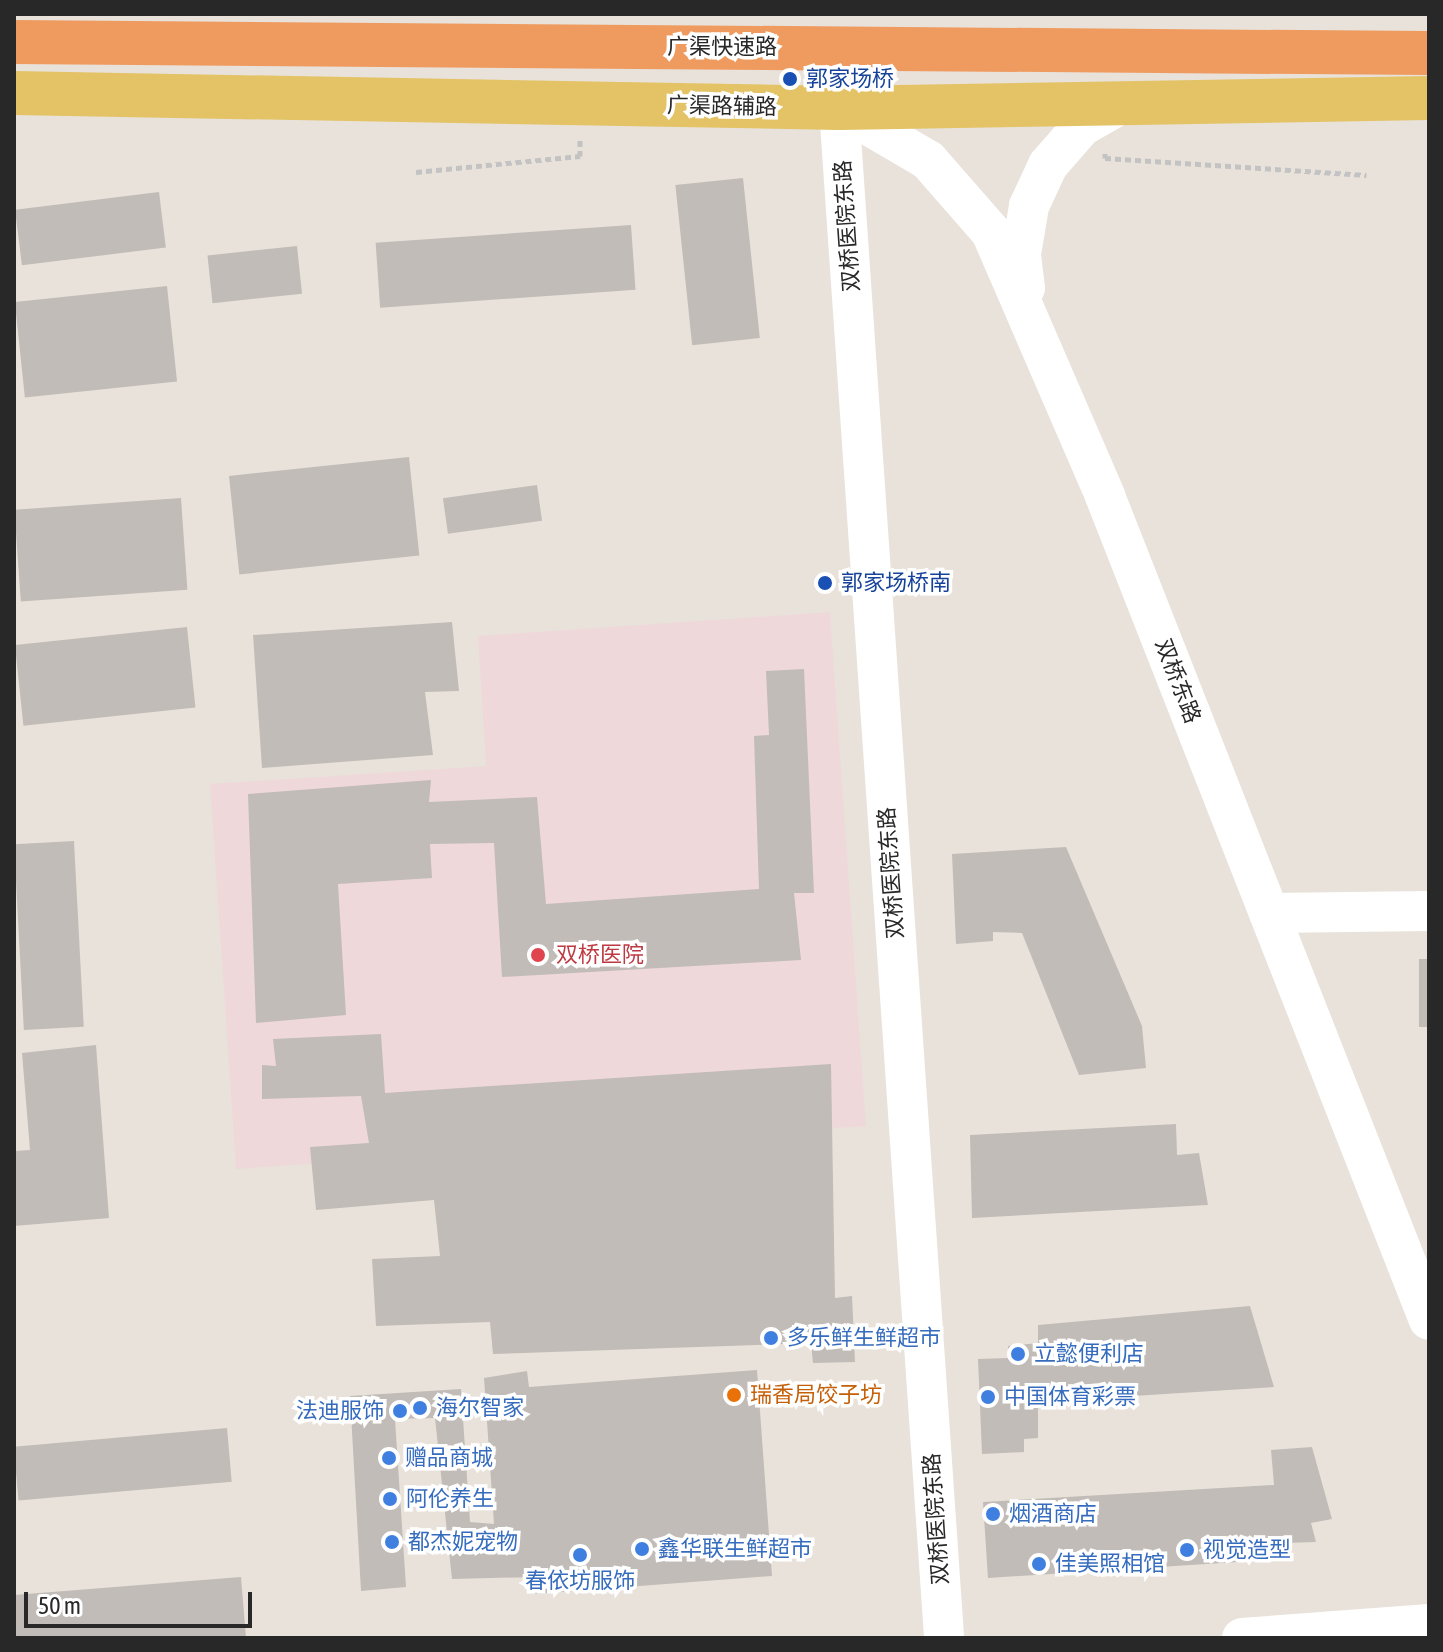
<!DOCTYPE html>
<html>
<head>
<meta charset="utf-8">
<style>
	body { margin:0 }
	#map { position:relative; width:1443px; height:1652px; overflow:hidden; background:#e9e2da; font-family:"Asap Condensed","Noto Sans SC",sans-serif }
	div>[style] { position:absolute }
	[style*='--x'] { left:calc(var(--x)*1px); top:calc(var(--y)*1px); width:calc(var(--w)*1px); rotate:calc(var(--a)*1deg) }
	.medical>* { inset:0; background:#efd8da }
	.building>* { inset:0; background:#c1bcb7; transform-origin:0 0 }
	.path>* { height:5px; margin-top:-2.5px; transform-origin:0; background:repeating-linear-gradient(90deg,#c3c3c3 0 6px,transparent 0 10px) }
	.minor>* { height:40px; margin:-20px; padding:0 20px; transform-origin:20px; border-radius:20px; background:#fff }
	.major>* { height:44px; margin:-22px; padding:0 22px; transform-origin:22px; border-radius:22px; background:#e3c366 }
	.highway>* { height:44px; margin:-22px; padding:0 22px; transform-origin:22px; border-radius:22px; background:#ef9b60 }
	.dots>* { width:22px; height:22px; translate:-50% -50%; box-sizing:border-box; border:4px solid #fff; border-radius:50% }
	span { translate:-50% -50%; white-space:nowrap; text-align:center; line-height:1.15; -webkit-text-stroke:7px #fff; paint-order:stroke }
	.street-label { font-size:22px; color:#282828 }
	.transit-label { font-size:22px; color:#164399 }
	.left { translate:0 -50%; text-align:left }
	.health-label { font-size:22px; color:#be3a42 }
	.shop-label { font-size:22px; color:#366cbe }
	.right { translate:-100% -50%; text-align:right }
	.food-label { font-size:22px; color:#c56008 }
	.frame { position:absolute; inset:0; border:16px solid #282828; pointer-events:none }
	.scale { position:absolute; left:24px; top:1592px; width:228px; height:36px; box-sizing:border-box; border:4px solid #282828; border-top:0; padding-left:10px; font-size:24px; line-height:28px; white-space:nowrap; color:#282828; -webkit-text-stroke:6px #fff; paint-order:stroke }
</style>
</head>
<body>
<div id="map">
	<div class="medical">
		<div style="clip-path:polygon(830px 612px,866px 1126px,236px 1169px,210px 784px,486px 766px,478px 636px)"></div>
	</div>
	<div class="building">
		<div style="left:743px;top:178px;width:161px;height:68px;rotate:84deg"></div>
		<div style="left:159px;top:192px;width:56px;height:145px;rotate:83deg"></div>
		<div style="left:631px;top:225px;width:65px;height:256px;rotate:86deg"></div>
		<div style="left:297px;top:246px;width:48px;height:90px;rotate:84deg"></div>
		<div style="left:167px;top:286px;width:96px;height:153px;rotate:84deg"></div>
		<div style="left:409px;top:457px;width:99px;height:181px;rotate:84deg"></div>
		<div style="left:537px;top:485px;width:36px;height:95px;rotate:82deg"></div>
		<div style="left:181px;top:498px;width:92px;height:167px;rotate:86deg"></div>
		<div style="clip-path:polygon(452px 622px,459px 691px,425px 692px,433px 755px,262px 768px,253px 635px)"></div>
		<div style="left:187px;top:627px;width:81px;height:173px;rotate:84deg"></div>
		<div style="clip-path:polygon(804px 669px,814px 893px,794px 893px,801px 960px,502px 977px,494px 843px,430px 844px,432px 878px,338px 884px,346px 1015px,256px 1023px,248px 794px,431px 780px,429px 802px,537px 797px,546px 904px,759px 889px,754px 736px,769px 735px,766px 671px)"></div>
		<div style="left:74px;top:841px;width:186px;height:60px;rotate:87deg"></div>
		<div style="clip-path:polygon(1066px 847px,1142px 1026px,1146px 1068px,1079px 1075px,1022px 933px,993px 932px,993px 941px,956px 944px,952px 854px)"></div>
		<div style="left:1419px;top:959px;width:10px;height:68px"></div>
		<div style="clip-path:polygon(381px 1034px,385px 1093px,831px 1064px,835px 1298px,852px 1296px,855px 1362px,813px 1363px,811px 1343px,493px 1354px,490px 1322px,376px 1326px,372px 1259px,440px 1256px,434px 1200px,316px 1210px,310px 1147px,369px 1143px,361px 1096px,262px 1099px,262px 1065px,276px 1066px,273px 1039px)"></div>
		<div style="clip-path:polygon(96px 1045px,109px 1218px,14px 1226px,14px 1151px,30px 1150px,22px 1053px)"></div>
		<div style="clip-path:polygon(1176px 1124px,1177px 1155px,1199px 1153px,1208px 1205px,972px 1218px,970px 1135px)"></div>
		<div style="clip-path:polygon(1250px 1306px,1274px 1387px,1038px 1402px,1038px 1438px,1024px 1439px,1024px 1452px,982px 1454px,978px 1359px,1008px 1358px,1008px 1346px,1038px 1343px,1038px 1325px)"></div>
		<div style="clip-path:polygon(757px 1370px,772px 1576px,535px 1594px,534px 1577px,452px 1579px,435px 1418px,395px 1419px,406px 1587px,361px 1591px,350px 1396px,461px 1389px,470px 1522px,494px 1524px,484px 1378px,527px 1371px,529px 1387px)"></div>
		<div style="left:227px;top:1428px;width:54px;height:214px;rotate:85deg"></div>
		<div style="clip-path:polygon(1312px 1447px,1332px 1519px,1311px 1523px,1316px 1542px,1283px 1543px,1282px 1559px,988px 1578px,983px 1502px,1274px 1485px,1271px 1450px)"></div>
		<div style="clip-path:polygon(241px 1577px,246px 1638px,14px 1638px,14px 1595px)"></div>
	</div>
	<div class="path">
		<div style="--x:1105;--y:153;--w:5;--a:90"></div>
		<div style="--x:1105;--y:158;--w:262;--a:3.7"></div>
		<div style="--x:416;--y:172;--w:165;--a:-5.6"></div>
		<div style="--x:580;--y:156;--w:17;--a:-90"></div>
	</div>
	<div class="minor">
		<div style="--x:839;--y:108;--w:1534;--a:86.07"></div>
		<div style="--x:839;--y:108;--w:103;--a:30.3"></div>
		<div style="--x:928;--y:160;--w:96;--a:48.8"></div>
		<div style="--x:991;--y:232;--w:288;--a:66.6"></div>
		<div style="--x:1105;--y:496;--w:885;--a:68.54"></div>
		<div style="--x:1025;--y:288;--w:34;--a:-97"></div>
		<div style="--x:1021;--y:254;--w:49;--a:-80.5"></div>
		<div style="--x:1029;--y:206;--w:45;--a:-65.1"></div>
		<div style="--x:1048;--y:165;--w:52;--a:-48.9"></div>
		<div style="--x:1082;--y:126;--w:43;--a:-29.6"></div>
		<div style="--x:1269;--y:913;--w:160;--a:-0.7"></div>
		<div style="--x:1242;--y:1638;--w:188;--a:-4.3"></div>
	</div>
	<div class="major">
		<div style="--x:14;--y:93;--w:825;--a:1.04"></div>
		<div style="--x:839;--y:108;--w:590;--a:-0.97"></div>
	</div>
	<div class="highway">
		<div style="--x:14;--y:42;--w:1415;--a:0.45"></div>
	</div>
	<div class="dots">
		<div style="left:790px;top:79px;background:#1a4fb4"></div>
		<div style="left:825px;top:583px;background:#1a4fb4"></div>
		<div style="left:538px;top:955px;background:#e0444e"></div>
		<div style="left:771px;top:1338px;background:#3f7fe0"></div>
		<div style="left:1018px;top:1354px;background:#3f7fe0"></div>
		<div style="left:734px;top:1395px;background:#e8710a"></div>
		<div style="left:988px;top:1397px;background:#3f7fe0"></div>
		<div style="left:420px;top:1408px;background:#3f7fe0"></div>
		<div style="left:400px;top:1411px;background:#3f7fe0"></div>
		<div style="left:389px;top:1458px;background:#3f7fe0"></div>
		<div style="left:390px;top:1499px;background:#3f7fe0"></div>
		<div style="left:993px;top:1514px;background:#3f7fe0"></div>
		<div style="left:392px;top:1542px;background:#3f7fe0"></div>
		<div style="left:642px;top:1549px;background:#3f7fe0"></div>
		<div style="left:1187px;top:1550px;background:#3f7fe0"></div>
		<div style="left:580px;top:1555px;background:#3f7fe0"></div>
		<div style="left:1039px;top:1564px;background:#3f7fe0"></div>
	</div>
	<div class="street-label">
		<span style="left:722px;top:47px">广渠快速路</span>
		<span style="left:722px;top:106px;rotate:1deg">广渠路辅路</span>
		<span style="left:847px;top:226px;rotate:-94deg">双桥医院东路</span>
		<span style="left:1178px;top:681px;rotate:69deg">双桥东路</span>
		<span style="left:891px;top:873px;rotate:-94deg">双桥医院东路</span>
		<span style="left:936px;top:1519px;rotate:-94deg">双桥医院东路</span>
	</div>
	<div class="transit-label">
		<span class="left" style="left:806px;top:79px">郭家场桥</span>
		<span class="left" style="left:841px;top:583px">郭家场桥南</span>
	</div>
	<div class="health-label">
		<span class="left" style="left:556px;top:955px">双桥医院</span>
	</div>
	<div class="shop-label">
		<span class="left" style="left:787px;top:1338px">多乐鲜生鲜超市</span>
		<span class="left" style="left:1034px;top:1354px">立懿便利店</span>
		<span class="left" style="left:1004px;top:1397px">中国体育彩票</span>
		<span class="left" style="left:436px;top:1408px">海尔智家</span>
		<span class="right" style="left:384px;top:1411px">法迪服饰</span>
		<span class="left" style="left:405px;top:1458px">赠品商城</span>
		<span class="left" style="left:406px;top:1499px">阿伦养生</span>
		<span class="left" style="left:1009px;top:1514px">烟酒商店</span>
		<span class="left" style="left:408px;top:1542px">都杰妮宠物</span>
		<span class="left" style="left:658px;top:1549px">鑫华联生鲜超市</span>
		<span class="left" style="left:1203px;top:1550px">视觉造型</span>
		<span class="left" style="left:1055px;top:1564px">佳美照相馆</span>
		<span style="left:580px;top:1581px">春依坊服饰</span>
	</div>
	<div class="food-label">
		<span class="left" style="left:750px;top:1395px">瑞香局饺子坊</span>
	</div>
	<div class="frame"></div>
	<div class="scale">50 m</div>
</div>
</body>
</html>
